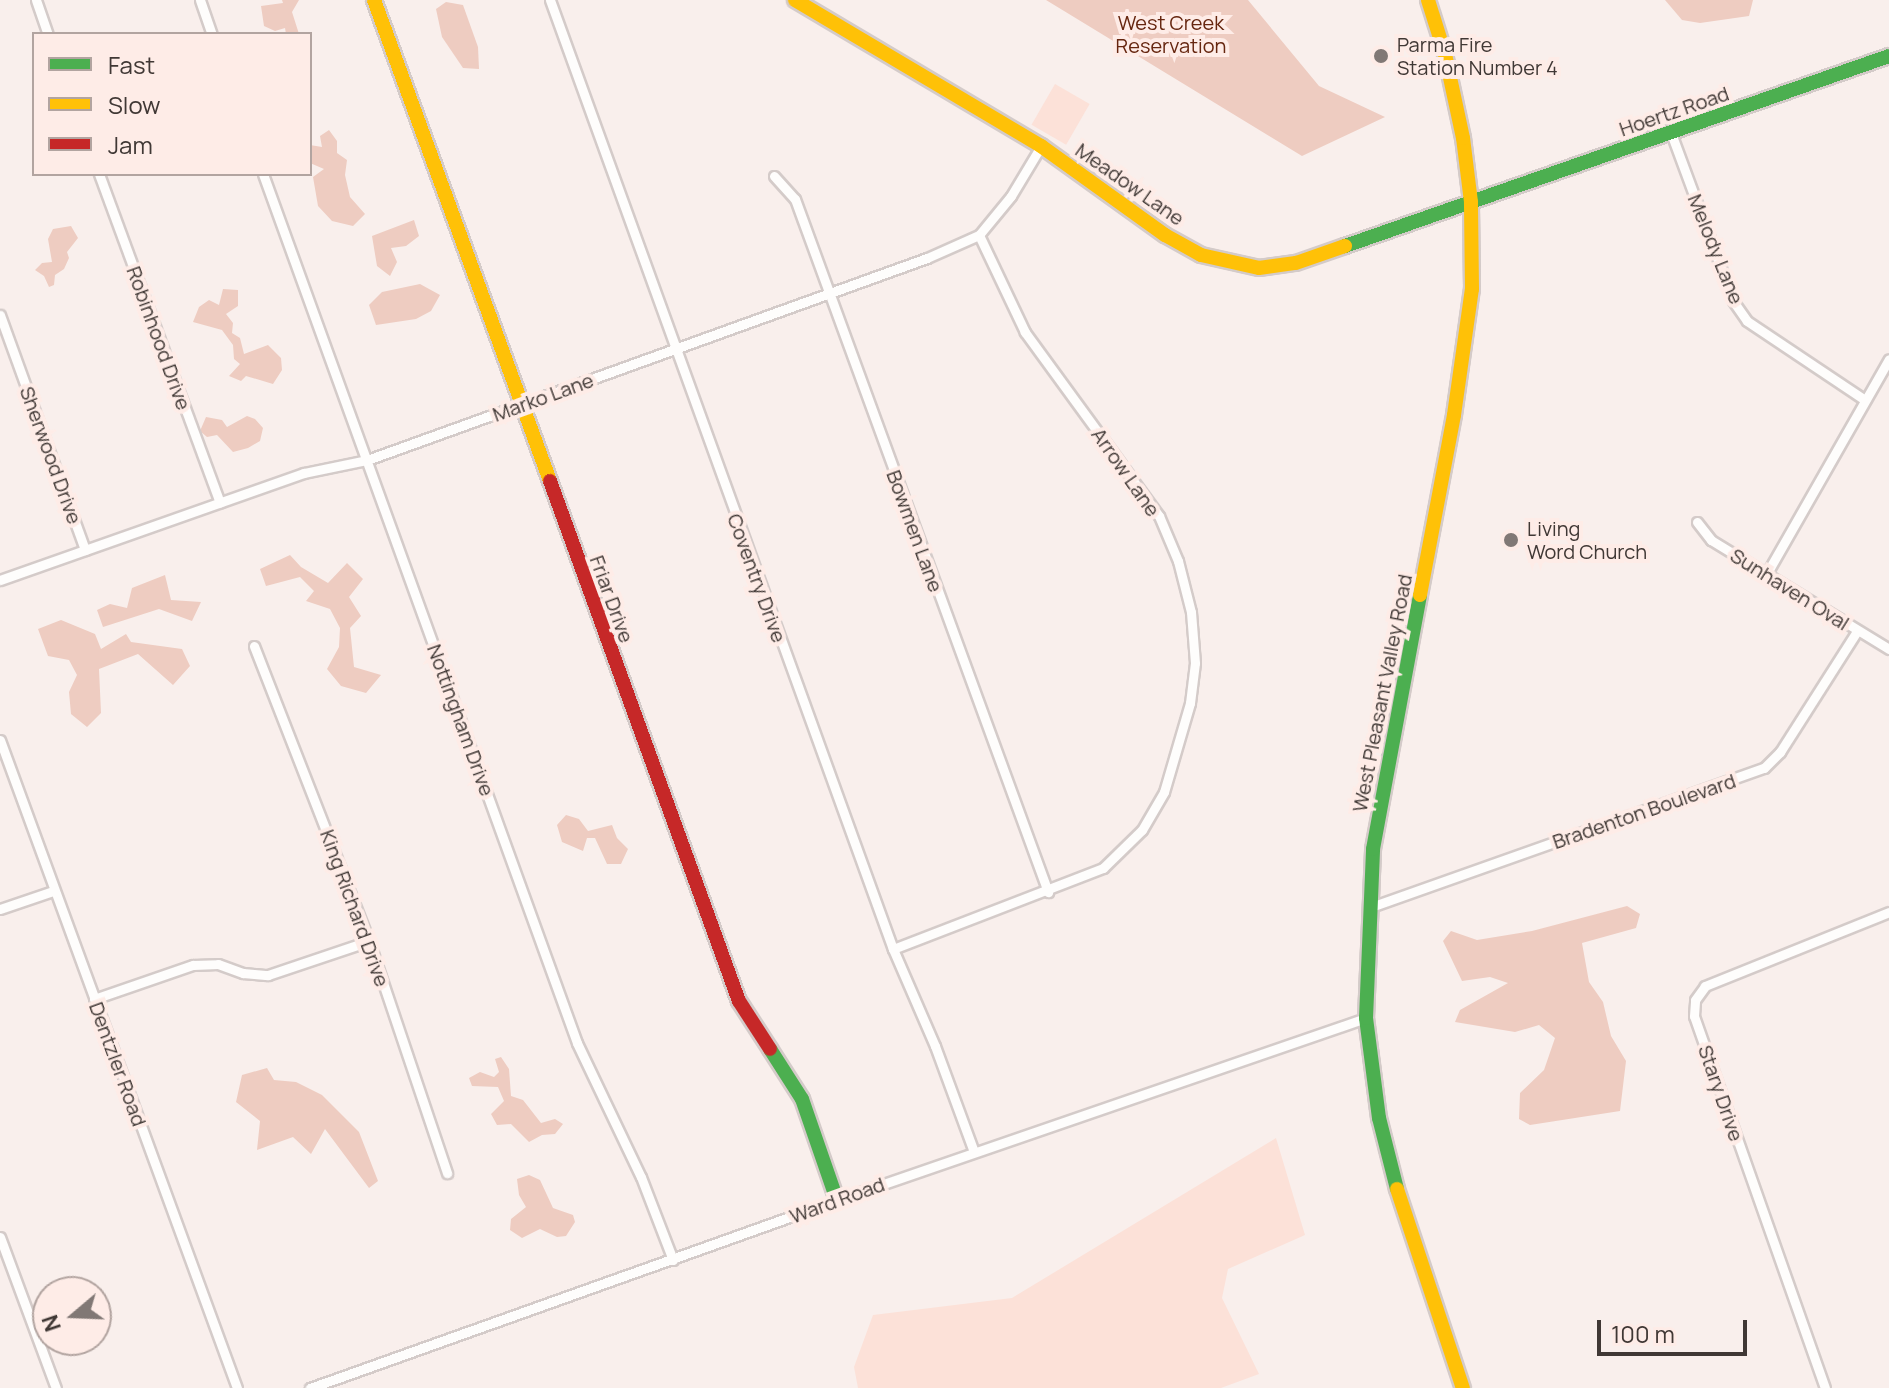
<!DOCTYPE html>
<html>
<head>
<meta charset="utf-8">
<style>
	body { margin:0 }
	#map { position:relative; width:1889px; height:1388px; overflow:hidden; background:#f9efec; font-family:Manrope,sans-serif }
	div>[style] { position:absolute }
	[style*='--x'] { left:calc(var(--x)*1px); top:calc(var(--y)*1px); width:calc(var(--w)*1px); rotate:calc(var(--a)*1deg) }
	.green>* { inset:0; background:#fce1d8; transform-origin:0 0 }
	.forest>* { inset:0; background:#eeccc1 }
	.roads { filter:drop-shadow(2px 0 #d4cbc9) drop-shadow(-2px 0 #d4cbc9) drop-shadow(0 2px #d4cbc9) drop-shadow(0 -2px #d4cbc9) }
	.street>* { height:9px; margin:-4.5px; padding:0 4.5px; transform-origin:4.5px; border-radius:4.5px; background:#fefdfc }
	.fast>* { height:14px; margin:-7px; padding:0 7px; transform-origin:7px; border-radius:7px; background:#4caf50 }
	.slow>* { height:14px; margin:-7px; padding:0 7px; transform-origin:7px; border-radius:7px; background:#ffc107 }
	.jam>* { height:14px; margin:-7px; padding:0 7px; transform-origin:7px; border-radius:7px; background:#c62828 }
	.dots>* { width:22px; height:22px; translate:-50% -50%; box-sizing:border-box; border:4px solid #feece7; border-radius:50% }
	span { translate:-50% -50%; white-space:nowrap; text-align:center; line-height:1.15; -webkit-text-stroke:8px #feece7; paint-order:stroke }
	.park-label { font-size:20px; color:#66260f }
	.poi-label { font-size:20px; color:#403835 }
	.left { translate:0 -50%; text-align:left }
	.street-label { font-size:20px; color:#403835 }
	.legend { position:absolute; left:32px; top:32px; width:280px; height:144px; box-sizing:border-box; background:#feece7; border:2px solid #b2a4a0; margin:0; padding:10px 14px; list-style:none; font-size:24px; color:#403835 }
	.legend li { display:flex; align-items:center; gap:16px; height:40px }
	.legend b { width:40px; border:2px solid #b2a4a0 }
	.north { position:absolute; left:32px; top:1276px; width:80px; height:80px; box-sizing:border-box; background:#feece7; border:2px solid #b2a4a0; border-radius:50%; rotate:251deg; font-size:22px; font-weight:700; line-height:32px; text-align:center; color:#403835 }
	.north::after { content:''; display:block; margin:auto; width:28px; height:36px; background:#817875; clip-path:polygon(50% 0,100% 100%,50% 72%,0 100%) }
	.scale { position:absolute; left:1597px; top:1320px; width:150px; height:36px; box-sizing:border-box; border:4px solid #403835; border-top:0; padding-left:10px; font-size:24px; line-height:28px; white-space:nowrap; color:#403835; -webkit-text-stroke:6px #feece7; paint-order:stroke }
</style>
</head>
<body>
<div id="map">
	<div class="green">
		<div style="left:1055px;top:84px;width:40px;height:47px;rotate:30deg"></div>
		<div style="clip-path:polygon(1276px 1138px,1305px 1235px,1228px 1269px,1222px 1298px,1259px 1374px,1221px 1388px,858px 1388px,854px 1367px,873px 1315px,1012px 1298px)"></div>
	</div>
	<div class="forest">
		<div style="clip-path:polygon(282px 0,299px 0,292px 12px,299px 34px,286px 34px,285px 28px,275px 31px,264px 26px,261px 6px,283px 3px)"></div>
		<div style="clip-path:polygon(1046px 0,1248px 0,1319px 86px,1385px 117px,1302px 156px)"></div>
		<div style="clip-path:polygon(1665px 0,1753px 0,1749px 16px,1700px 23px,1682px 20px)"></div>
		<div style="clip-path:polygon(446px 2px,463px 5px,478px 47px,479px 69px,463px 68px,442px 37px,436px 9px)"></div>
		<div style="clip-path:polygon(329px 130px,337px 141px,337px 153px,347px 160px,345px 175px,350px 197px,365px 214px,353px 226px,332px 221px,318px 206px,313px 177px,324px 169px,310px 163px,310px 145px,322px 147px,320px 136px)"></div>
		<div style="clip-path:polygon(414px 220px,419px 236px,406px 246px,391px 248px,397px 262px,390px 276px,377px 266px,372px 236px)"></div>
		<div style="clip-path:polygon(71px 226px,78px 238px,67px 252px,69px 258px,64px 269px,55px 275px,54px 285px,49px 287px,44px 276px,35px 270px,42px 263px,52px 262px,48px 239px,53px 229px)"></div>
		<div style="clip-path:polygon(420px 284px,440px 295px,431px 311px,416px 319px,376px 325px,369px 305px,382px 292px)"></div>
		<div style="clip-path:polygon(223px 289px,238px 290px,238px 306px,226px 314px,233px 323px,232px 333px,240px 338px,244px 354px,268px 345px,281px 358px,282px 370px,273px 384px,246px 376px,241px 381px,229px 376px,240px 364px,234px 359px,233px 345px,222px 330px,193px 322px,199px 307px,209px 300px,219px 305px)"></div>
		<div style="clip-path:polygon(247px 416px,255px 419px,263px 428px,260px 441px,248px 448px,233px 452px,217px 435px,207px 437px,200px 431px,206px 417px,222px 420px,227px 427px)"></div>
		<div style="clip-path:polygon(290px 555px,301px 567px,328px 583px,347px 563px,363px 579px,349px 597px,361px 616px,350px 628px,354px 667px,381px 675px,366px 693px,341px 686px,327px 669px,339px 647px,340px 628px,330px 609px,306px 601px,314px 591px,300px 577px,266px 586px,260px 569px)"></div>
		<div style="clip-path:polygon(165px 575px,171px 600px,201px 602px,192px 621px,159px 609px,103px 627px,97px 610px,110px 604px,127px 608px,132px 588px)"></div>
		<div style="clip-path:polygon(61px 620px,95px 634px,101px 649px,126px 634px,131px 642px,182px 649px,190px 666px,173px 685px,138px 654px,99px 669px,101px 713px,87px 727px,71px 714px,69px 692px,77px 675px,69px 660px,48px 656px,38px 629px)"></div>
		<div style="clip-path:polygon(566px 815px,579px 819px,588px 831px,612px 825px,617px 838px,628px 849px,621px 864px,607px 864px,595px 838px,587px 838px,583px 851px,562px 842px,557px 825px)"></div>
		<div style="clip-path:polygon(1627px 906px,1640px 914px,1636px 928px,1582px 943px,1589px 982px,1603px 1002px,1611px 1036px,1626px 1061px,1620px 1111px,1530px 1125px,1519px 1119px,1520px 1093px,1544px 1070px,1555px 1038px,1539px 1025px,1515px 1032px,1455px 1022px,1460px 1010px,1508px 983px,1490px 977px,1462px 981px,1443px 941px,1451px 931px,1477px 940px,1532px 931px)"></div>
		<div style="clip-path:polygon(501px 1057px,509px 1069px,511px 1096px,523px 1100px,541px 1123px,555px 1119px,563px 1124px,555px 1134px,542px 1135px,529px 1142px,511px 1124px,497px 1125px,491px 1114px,504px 1101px,498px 1087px,472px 1086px,469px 1078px,480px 1072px,494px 1077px,499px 1072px,495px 1059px)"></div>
		<div style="clip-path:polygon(267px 1068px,274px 1080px,296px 1082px,322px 1095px,359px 1132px,378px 1181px,369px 1188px,325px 1129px,311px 1154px,293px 1137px,257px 1150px,260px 1121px,236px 1102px,242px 1075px)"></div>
		<div style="clip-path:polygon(529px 1175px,540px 1180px,553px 1208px,573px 1215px,575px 1222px,566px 1236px,557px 1237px,540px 1229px,522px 1238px,510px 1230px,511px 1219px,526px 1207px,519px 1195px,517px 1179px)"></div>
	</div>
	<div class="roads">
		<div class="street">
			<div style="--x:36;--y:0;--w:36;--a:71"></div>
			<div style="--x:200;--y:0;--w:36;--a:71"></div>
			<div style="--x:550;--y:0;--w:1009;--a:70.13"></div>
			<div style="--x:893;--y:949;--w:106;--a:66.6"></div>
			<div style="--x:935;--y:1046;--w:113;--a:69.8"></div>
			<div style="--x:1671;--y:133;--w:179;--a:69.7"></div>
			<div style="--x:1733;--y:301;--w:24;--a:55"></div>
			<div style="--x:1747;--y:321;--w:142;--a:33.8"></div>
			<div style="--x:99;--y:174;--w:350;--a:69.8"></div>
			<div style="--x:263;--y:174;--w:924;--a:70.13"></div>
			<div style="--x:577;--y:1043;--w:148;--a:64.5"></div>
			<div style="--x:641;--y:1177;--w:89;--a:68.9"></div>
			<div style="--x:774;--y:176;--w:31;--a:48"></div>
			<div style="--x:795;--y:199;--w:738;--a:69.94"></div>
			<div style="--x:0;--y:315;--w:250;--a:70.1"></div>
			<div style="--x:1697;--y:522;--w:23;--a:52"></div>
			<div style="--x:1711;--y:540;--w:209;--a:31.5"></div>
			<div style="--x:1767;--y:573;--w:246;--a:-60.3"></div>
			<div style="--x:0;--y:580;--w:322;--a:-19.4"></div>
			<div style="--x:304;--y:473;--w:64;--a:-11.7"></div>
			<div style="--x:367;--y:460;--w:595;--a:-19.84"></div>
			<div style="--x:927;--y:258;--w:57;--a:-23.9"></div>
			<div style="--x:979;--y:235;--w:50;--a:-50.6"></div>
			<div style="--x:1011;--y:196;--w:58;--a:-59"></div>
			<div style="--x:254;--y:646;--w:317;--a:68.7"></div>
			<div style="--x:369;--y:941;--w:245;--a:71.4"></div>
			<div style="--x:0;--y:740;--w:690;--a:69.91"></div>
			<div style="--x:1368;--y:908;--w:420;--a:-19.5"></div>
			<div style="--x:1764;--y:768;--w:23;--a:-45"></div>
			<div style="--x:1780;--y:752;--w:143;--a:-57.5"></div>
			<div style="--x:0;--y:909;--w:56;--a:-18.8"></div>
			<div style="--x:893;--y:949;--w:225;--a:-21.1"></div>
			<div style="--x:1103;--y:868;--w:54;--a:-44.3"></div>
			<div style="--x:1142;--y:830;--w:44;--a:-59.9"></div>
			<div style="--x:1164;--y:792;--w:93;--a:-73.7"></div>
			<div style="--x:1190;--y:703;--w:40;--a:-82.9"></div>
			<div style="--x:1195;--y:663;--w:51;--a:-94.5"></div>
			<div style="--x:1191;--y:612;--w:53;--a:-104.3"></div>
			<div style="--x:1178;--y:561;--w:49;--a:-112.9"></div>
			<div style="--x:1159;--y:516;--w:228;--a:-126.1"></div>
			<div style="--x:1025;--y:332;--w:107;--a:-115.4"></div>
			<div style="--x:94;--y:999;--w:105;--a:-19"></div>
			<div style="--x:193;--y:965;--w:25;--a:-2"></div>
			<div style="--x:218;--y:964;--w:27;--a:20"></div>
			<div style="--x:243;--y:973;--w:25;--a:5"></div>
			<div style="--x:268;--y:975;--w:107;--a:-18.6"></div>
			<div style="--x:0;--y:1237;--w:161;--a:69.7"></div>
			<div style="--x:310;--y:1388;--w:560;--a:-19.63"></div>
			<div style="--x:837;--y:1200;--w:559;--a:-18.99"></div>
			<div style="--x:1825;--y:1388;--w:394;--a:-109.4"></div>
			<div style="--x:1694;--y:1016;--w:16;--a:-86"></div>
			<div style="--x:1695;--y:1000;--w:17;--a:-54"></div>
			<div style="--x:1705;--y:986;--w:198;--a:-21.9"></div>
		</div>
		<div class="fast">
			<div style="--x:1345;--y:246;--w:576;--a:-19.25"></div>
			<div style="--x:770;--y:1049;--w:59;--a:57.4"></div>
			<div style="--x:802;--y:1099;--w:107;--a:70.9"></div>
			<div style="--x:1397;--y:1189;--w:73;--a:-104.2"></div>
			<div style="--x:1379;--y:1118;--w:101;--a:-97.4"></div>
			<div style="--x:1366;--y:1018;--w:169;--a:-87.6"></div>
			<div style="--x:1373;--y:849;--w:258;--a:-79.5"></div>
		</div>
		<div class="slow">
			<div style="--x:374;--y:0;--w:512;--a:69.9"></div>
			<div style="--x:795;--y:0;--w:286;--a:30.7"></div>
			<div style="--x:1041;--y:146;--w:153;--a:35.7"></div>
			<div style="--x:1165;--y:235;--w:41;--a:29.1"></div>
			<div style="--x:1201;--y:255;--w:59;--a:12.6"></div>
			<div style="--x:1259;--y:268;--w:37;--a:-8"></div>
			<div style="--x:1296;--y:263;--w:52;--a:-19.1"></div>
			<div style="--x:1420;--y:595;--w:183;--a:-79.3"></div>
			<div style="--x:1454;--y:415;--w:127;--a:-81.9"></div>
			<div style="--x:1472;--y:289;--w:87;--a:-90.7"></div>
			<div style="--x:1471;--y:202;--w:64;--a:-97.1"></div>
			<div style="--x:1463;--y:138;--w:86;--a:-102.1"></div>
			<div style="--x:1445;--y:54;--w:57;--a:-107.5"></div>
			<div style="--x:1397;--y:1189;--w:210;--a:71.7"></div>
		</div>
		<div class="jam">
			<div style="--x:550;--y:481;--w:553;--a:70.03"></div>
			<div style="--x:739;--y:1001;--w:57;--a:57.1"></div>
		</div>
	</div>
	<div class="dots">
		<div style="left:1381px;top:56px;background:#817875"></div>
		<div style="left:1511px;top:540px;background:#817875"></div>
	</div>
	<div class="park-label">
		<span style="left:1171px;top:34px">West Creek<br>Reservation</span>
	</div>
	<div class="poi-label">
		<span class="left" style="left:1397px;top:56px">Parma Fire<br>Station Number 4</span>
		<span class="left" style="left:1527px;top:540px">Living<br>Word Church</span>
	</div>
	<div class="street-label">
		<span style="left:1674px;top:111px;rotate:-19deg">Hoertz Road</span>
		<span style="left:1130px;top:184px;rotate:35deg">Meadow Lane</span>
		<span style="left:1716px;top:249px;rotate:68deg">Melody Lane</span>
		<span style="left:159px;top:338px;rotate:70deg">Robinhood Drive</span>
		<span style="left:543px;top:397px;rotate:-20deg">Marko Lane</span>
		<span style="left:51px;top:455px;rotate:70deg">Sherwood Drive</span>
		<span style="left:1126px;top:472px;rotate:55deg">Arrow Lane</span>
		<span style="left:915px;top:531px;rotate:70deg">Bowmen Lane</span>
		<span style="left:757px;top:578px;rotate:70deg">Coventry Drive</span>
		<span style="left:1790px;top:589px;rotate:32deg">Sunhaven Oval</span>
		<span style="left:612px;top:599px;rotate:70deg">Friar Drive</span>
		<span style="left:1382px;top:693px;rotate:-79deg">West Pleasant Valley Road</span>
		<span style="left:461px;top:720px;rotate:70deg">Nottingham Drive</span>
		<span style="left:1644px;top:811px;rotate:-19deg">Bradenton Boulevard</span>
		<span style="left:355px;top:908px;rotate:70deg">King Richard Drive</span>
		<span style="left:118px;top:1064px;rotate:70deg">Dentzler Road</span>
		<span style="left:1721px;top:1093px;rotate:71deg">Stary Drive</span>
		<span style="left:837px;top:1200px;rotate:-20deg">Ward Road</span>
	</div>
	<ul class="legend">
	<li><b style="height:10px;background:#4caf50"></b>Fast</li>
	<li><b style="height:10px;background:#ffc107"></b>Slow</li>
	<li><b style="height:10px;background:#c62828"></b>Jam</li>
	</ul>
	<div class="north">N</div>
	<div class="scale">100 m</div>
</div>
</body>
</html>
